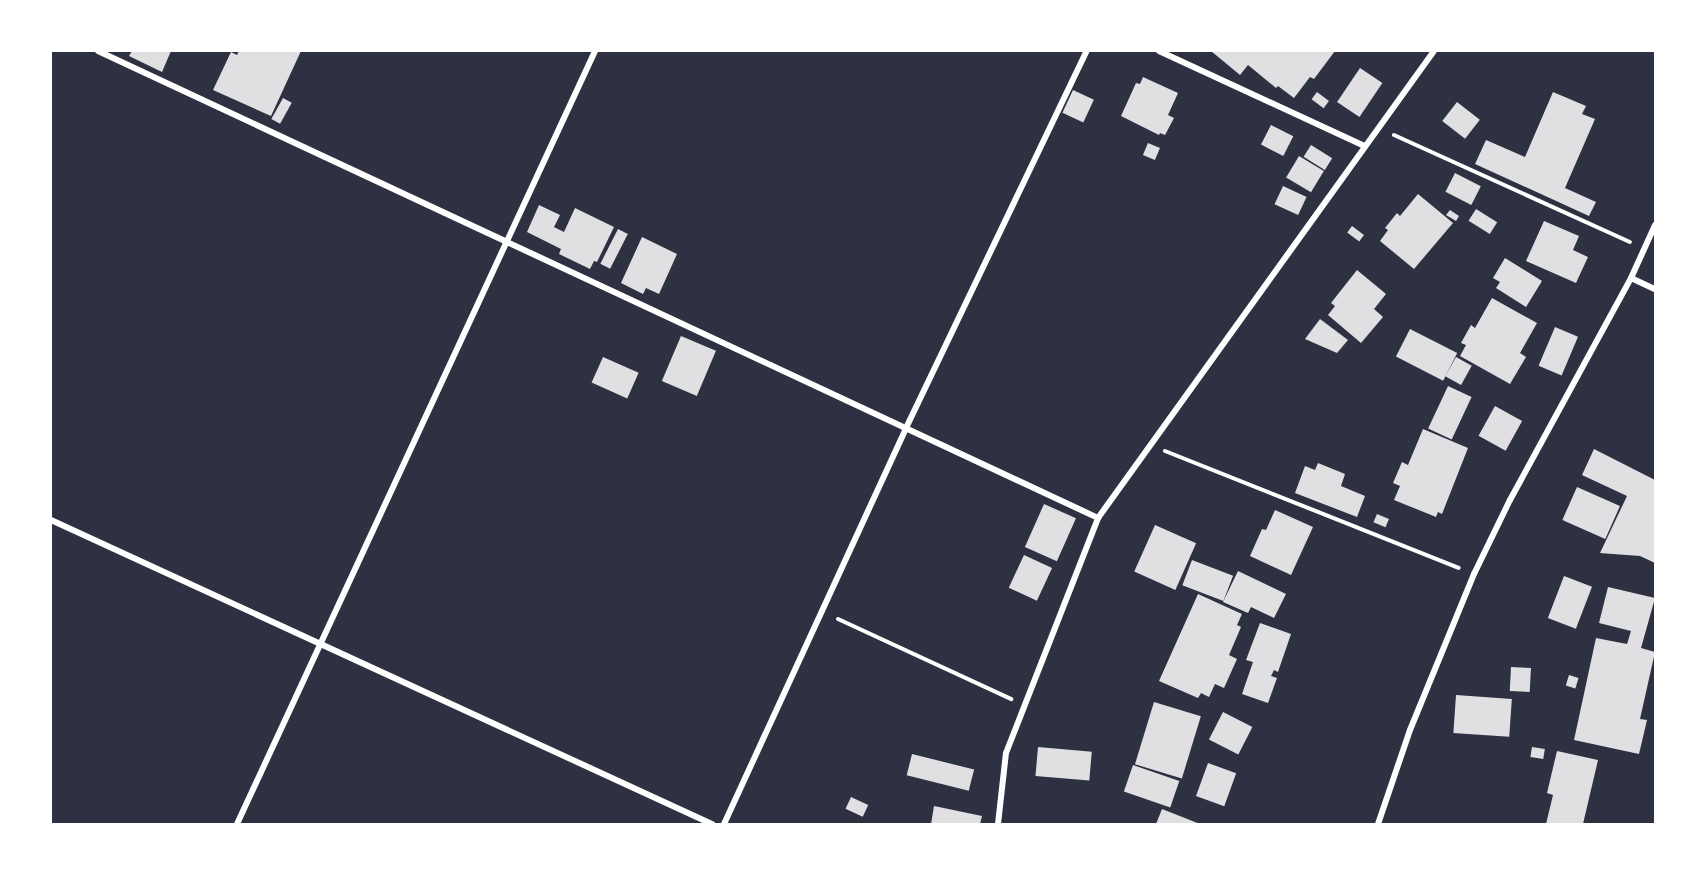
<!DOCTYPE html>
<html>
<head>
<meta charset="utf-8">
<style>
	body { margin:0 }
	#map { position:relative; width:1706px; height:875px; overflow:hidden; background:#2d3142; font-family:"DejaVu Sans",sans-serif }
	div>[style] { position:absolute }
	[style*='--x'] { left:calc(var(--x)*1px); top:calc(var(--y)*1px); width:calc(var(--w)*1px); rotate:calc(var(--a)*1deg) }
	.building>* { inset:0; background:#e0e0e3; transform-origin:0 0 }
	.path>* { height:4px; margin:-2px; padding:0 2px; transform-origin:2px; border-radius:2px; background:#fff }
	.minor>* { height:6px; margin:-3px; padding:0 3px; transform-origin:3px; border-radius:3px; background:#fff }
	span { translate:-50% -50%; white-space:nowrap; text-align:center; line-height:1.15; -webkit-text-stroke:4.5px #fff; paint-order:stroke }
	.frame { position:absolute; inset:0; border:52px solid #fff; pointer-events:none }
</style>
</head>
<body>
<div id="map">
	<div class="building">
		<div style="clip-path:polygon(132px 51px,171px 51px,162px 72px,129px 56px)"></div>
		<div style="clip-path:polygon(239px 51px,301px 51px,271px 116px,213px 90px,231px 52px,237px 55px)"></div>
		<div style="clip-path:polygon(1211px 51px,1335px 51px,1314px 79px,1310px 77px,1294px 98px,1278px 86px,1276px 88px,1248px 65px,1240px 75px)"></div>
		<div style="left:1360px;top:68px;width:27px;height:41px;rotate:34deg"></div>
		<div style="clip-path:polygon(1143px 77px,1178px 93px,1168px 115px,1174px 118px,1165px 135px,1160px 133px,1159px 135px,1121px 116px,1136px 83px,1140px 84px)"></div>
		<div style="left:1073px;top:90px;width:23px;height:25px;rotate:25deg"></div>
		<div style="left:1317px;top:92px;width:15px;height:9px;rotate:37deg"></div>
		<div style="clip-path:polygon(1553px 92px,1586px 106px,1582px 114px,1595px 119px,1565px 188px,1596px 202px,1589px 216px,1475px 164px,1486px 140px,1525px 157px)"></div>
		<div style="left:283px;top:98px;width:10px;height:24px;rotate:29deg"></div>
		<div style="left:1457px;top:102px;width:29px;height:24px;rotate:38deg"></div>
		<div style="left:1271px;top:125px;width:25px;height:22px;rotate:27deg"></div>
		<div style="left:1148px;top:143px;width:13px;height:13px;rotate:23deg"></div>
		<div style="left:1311px;top:145px;width:25px;height:14px;rotate:32deg"></div>
		<div style="left:1299px;top:156px;width:29px;height:25px;rotate:31deg"></div>
		<div style="left:1455px;top:173px;width:29px;height:21px;rotate:27deg"></div>
		<div style="left:1283px;top:186px;width:26px;height:20px;rotate:25deg"></div>
		<div style="clip-path:polygon(1418px 194px,1453px 223px,1414px 269px,1380px 241px,1388px 230px,1385px 228px,1397px 213px,1400px 216px)"></div>
		<div style="clip-path:polygon(539px 205px,560px 215px,554px 227px,564px 232px,575px 208px,614px 227px,597px 262px,594px 261px,590px 269px,559px 254px,561px 249px,527px 232px)"></div>
		<div style="left:1476px;top:209px;width:25px;height:14px;rotate:32deg"></div>
		<div style="clip-path:polygon(1450px 210px,1459px 216px,1456px 221px,1446px 215px)"></div>
		<div style="clip-path:polygon(1544px 221px,1579px 236px,1573px 250px,1588px 257px,1576px 283px,1526px 261px)"></div>
		<div style="left:1352px;top:226px;width:15px;height:8px;rotate:37deg"></div>
		<div style="left:618px;top:229px;width:11px;height:39px;rotate:27deg"></div>
		<div style="clip-path:polygon(642px 237px,677px 254px,659px 294px,646px 288px,643px 294px,621px 283px)"></div>
		<div style="clip-path:polygon(1505px 258px,1542px 281px,1526px 307px,1496px 288px,1500px 282px,1493px 278px)"></div>
		<div style="clip-path:polygon(1357px 270px,1386px 294px,1374px 309px,1383px 317px,1361px 343px,1328px 315px,1335px 306px,1331px 303px)"></div>
		<div style="clip-path:polygon(1492px 298px,1537px 323px,1520px 353px,1526px 357px,1510px 384px,1460px 356px,1466px 345px,1461px 343px,1471px 325px,1475px 328px)"></div>
		<div style="clip-path:polygon(1320px 319px,1348px 340px,1337px 353px,1305px 339px)"></div>
		<div style="left:1555px;top:327px;width:25px;height:42px;rotate:23deg"></div>
		<div style="left:1410px;top:329px;width:53px;height:31px;rotate:27deg"></div>
		<div style="left:681px;top:336px;width:38px;height:49px;rotate:23deg"></div>
		<div style="left:603px;top:357px;width:39px;height:28px;rotate:24deg"></div>
		<div style="left:1456px;top:357px;width:18px;height:22px;rotate:29deg"></div>
		<div style="left:1448px;top:386px;width:26px;height:47px;rotate:25deg"></div>
		<div style="left:1495px;top:406px;width:31px;height:34px;rotate:29deg"></div>
		<div style="clip-path:polygon(1423px 429px,1468px 448px,1442px 514px,1438px 512px,1436px 517px,1394px 500px,1400px 486px,1393px 483px,1402px 462px,1408px 465px)"></div>
		<div style="clip-path:polygon(1594px 449px,1655px 480px,1655px 563px,1640px 556px,1600px 553px,1627px 496px,1582px 475px)"></div>
		<div style="clip-path:polygon(1318px 463px,1345px 474px,1341px 486px,1365px 496px,1357px 517px,1295px 493px,1305px 466px,1315px 470px)"></div>
		<div style="left:1577px;top:487px;width:47px;height:36px;rotate:24deg"></div>
		<div style="left:1044px;top:504px;width:35px;height:47px;rotate:24deg"></div>
		<div style="clip-path:polygon(1275px 510px,1313px 527px,1291px 575px,1250px 556px,1262px 529px,1266px 530px)"></div>
		<div style="left:1377px;top:514px;width:13px;height:9px;rotate:23deg"></div>
		<div style="left:1155px;top:525px;width:45px;height:51px;rotate:24deg"></div>
		<div style="left:1024px;top:555px;width:31px;height:36px;rotate:25deg"></div>
		<div style="left:1192px;top:560px;width:44px;height:27px;rotate:21deg"></div>
		<div style="clip-path:polygon(1238px 571px,1286px 594px,1274px 618px,1251px 607px,1248px 613px,1223px 602px)"></div>
		<div style="left:1564px;top:576px;width:30px;height:45px;rotate:21deg"></div>
		<div style="clip-path:polygon(1608px 587px,1655px 598px,1641px 648px,1655px 652px,1640px 719px,1647px 720px,1639px 754px,1574px 740px,1596px 638px,1627px 644px,1631px 631px,1599px 623px)"></div>
		<div style="clip-path:polygon(1198px 594px,1242px 614px,1237px 625px,1241px 627px,1229px 655px,1237px 659px,1224px 688px,1215px 684px,1209px 697px,1201px 693px,1198px 698px,1159px 681px)"></div>
		<div style="clip-path:polygon(1260px 623px,1291px 634px,1278px 672px,1274px 670px,1271px 676px,1277px 678px,1268px 703px,1242px 694px,1253px 662px,1246px 660px)"></div>
		<div style="left:1511px;top:667px;width:20px;height:24px;rotate:3deg"></div>
		<div style="left:1569px;top:675px;width:10px;height:11px;rotate:17deg"></div>
		<div style="left:1456px;top:695px;width:56px;height:38px;rotate:4deg"></div>
		<div style="left:1154px;top:702px;width:49px;height:65px;rotate:17deg"></div>
		<div style="left:1223px;top:712px;width:33px;height:31px;rotate:27deg"></div>
		<div style="left:1038px;top:747px;width:54px;height:29px;rotate:5deg"></div>
		<div style="left:1532px;top:747px;width:13px;height:10px;rotate:9deg"></div>
		<div style="clip-path:polygon(1557px 751px,1598px 760px,1583px 824px,1546px 824px,1553px 795px,1547px 793px)"></div>
		<div style="left:912px;top:754px;width:64px;height:22px;rotate:14deg"></div>
		<div style="left:1208px;top:763px;width:30px;height:35px;rotate:20deg"></div>
		<div style="left:1133px;top:765px;width:49px;height:28px;rotate:19deg"></div>
		<div style="left:851px;top:797px;width:19px;height:13px;rotate:25deg"></div>
		<div style="clip-path:polygon(934px 806px,982px 816px,980px 824px,931px 824px)"></div>
		<div style="clip-path:polygon(1162px 809px,1200px 824px,1156px 824px)"></div>
	</div>
	<div class="path">
		<div style="--x:1394;--y:135;--w:259;--a:24.4"></div>
		<div style="--x:1165;--y:451;--w:316;--a:21.7"></div>
		<div style="--x:838;--y:619;--w:191;--a:24.8"></div>
	</div>
	<div class="minor">
		<div style="--x:98;--y:51;--w:1104;--a:25.03"></div>
		<div style="--x:1159;--y:51;--w:227;--a:24.8"></div>
		<div style="--x:1631;--y:278;--w:26;--a:25"></div>
		<div style="--x:51;--y:520;--w:728;--a:24.7"></div>
		<div style="--x:237;--y:824;--w:852;--a:-65.15"></div>
		<div style="--x:724;--y:824;--w:436;--a:-65.3"></div>
		<div style="--x:906;--y:428;--w:418;--a:-64.4"></div>
		<div style="--x:998;--y:824;--w:71;--a:-83.6"></div>
		<div style="--x:1006;--y:753;--w:252;--a:-68.6"></div>
		<div style="--x:1098;--y:518;--w:575;--a:-54.27"></div>
		<div style="--x:1378;--y:824;--w:99;--a:-71.2"></div>
		<div style="--x:1410;--y:730;--w:169;--a:-67.7"></div>
		<div style="--x:1474;--y:574;--w:82;--a:-64.1"></div>
		<div style="--x:1510;--y:500;--w:253;--a:-61.4"></div>
		<div style="--x:1631;--y:278;--w:58;--a:-65.6"></div>
	</div>
	<div class="frame"></div>
</div>
</body>
</html>
